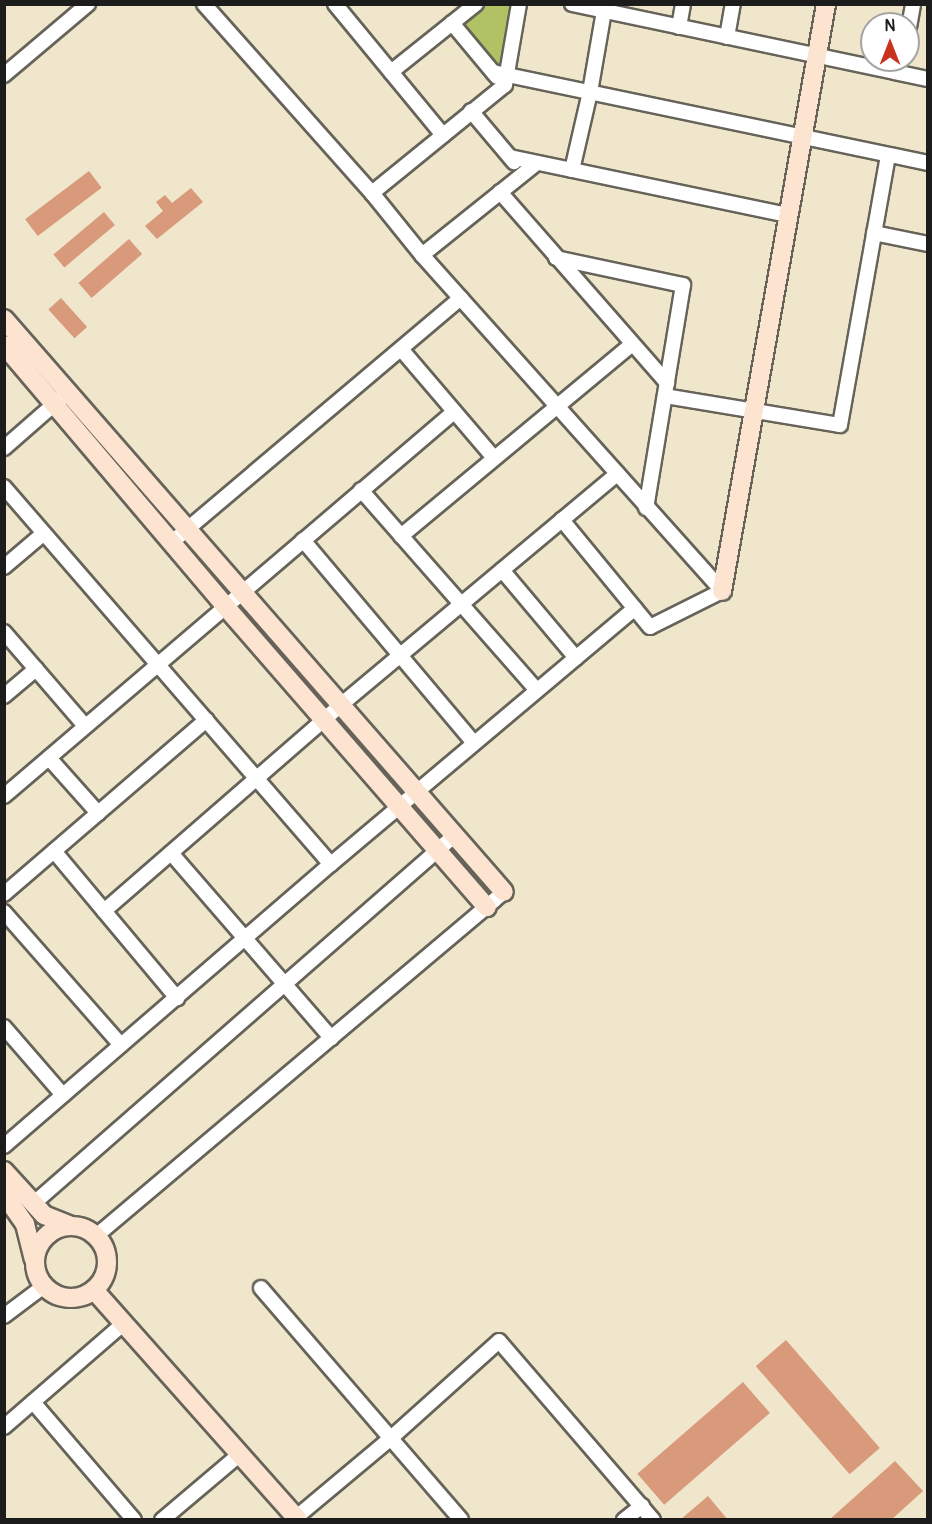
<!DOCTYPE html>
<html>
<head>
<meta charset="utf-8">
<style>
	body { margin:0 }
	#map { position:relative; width:932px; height:1524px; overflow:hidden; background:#efe6cb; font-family:Pangolin,sans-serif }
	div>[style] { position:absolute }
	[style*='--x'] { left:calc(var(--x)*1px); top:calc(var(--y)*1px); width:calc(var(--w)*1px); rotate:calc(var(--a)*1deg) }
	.green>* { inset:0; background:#b1c265 }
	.building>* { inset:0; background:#d89a7a; transform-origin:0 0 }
	.roads { filter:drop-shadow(2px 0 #666359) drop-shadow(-2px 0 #666359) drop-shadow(0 2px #666359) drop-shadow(0 -2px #666359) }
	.street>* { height:14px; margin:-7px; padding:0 7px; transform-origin:7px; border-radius:7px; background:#fff }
	.secondary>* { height:18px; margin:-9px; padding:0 9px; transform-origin:9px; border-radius:9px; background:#fde4d1 }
	.secondary>.ring { margin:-9px; padding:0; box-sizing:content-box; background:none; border:18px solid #fde4d1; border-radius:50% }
	span { translate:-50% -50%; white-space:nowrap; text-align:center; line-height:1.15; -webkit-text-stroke:5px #fff; paint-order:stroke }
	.frame { position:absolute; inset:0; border:6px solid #1c1c1c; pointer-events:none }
	.north { position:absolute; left:860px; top:12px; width:60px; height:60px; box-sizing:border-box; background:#fff; border:2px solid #a4a4a4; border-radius:50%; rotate:0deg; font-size:16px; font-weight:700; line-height:24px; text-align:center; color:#1c1c1c }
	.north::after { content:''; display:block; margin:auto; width:21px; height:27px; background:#c8321e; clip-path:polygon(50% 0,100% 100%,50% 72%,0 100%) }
</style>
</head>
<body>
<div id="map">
	<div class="green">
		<div style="clip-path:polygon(483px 5px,513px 5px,502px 66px,494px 65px,460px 22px)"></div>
	</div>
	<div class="building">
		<div style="left:89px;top:171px;width:21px;height:80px;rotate:53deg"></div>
		<div style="clip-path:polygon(191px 188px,203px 202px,157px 239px,145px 226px,163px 211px,156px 202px,165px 195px,172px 203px)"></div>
		<div style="left:104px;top:212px;width:17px;height:66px;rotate:50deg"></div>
		<div style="left:129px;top:239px;width:20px;height:67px;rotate:49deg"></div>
		<div style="left:61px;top:298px;width:39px;height:17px;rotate:48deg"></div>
		<div style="left:786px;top:1340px;width:143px;height:40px;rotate:49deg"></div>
		<div style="left:743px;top:1382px;width:41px;height:140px;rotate:49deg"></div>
		<div style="clip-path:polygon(895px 1461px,923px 1491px,891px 1520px,829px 1520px)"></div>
		<div style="clip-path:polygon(708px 1496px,728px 1520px,680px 1520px)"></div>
	</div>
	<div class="roads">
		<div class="street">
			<div style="--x:204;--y:4;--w:253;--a:48.4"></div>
			<div style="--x:372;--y:193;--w:80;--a:51.1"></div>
			<div style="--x:422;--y:255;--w:450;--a:48.2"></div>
			<div style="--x:722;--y:591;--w:80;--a:153.4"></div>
			<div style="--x:650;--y:627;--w:139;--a:-129.4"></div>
			<div style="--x:335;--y:4;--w:170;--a:50.5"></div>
			<div style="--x:572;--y:4;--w:364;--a:11.9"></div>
			<div style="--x:452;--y:23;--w:70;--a:50.2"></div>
			<div style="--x:679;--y:27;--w:23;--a:-80"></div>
			<div style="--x:908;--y:33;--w:29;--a:-80"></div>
			<div style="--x:727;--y:37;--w:34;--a:-80"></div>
			<div style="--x:391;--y:72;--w:109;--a:-38.7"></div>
			<div style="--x:493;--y:72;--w:444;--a:11.8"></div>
			<div style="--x:4;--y:75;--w:110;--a:-40.2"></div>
			<div style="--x:471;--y:111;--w:67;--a:49.9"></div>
			<div style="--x:510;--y:157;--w:284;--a:11.8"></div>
			<div style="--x:572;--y:170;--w:80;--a:-77"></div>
			<div style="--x:590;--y:92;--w:88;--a:-80.2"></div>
			<div style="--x:500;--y:192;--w:254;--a:48.8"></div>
			<div style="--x:372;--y:193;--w:171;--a:-39.1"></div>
			<div style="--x:505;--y:85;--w:82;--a:-80.2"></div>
			<div style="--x:874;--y:233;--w:55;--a:11.5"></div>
			<div style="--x:422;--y:255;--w:147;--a:-38.7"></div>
			<div style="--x:556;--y:258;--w:130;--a:12"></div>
			<div style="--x:683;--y:285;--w:226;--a:99.4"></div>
			<div style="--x:401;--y:349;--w:143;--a:49.5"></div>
			<div style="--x:665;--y:396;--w:177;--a:9.4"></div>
			<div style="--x:840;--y:425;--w:274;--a:-79.9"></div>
			<div style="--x:4;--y:448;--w:85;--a:-41.2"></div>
			<div style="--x:4;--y:487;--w:499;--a:49.1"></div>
			<div style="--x:361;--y:490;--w:266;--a:48.7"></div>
			<div style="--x:401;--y:536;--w:300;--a:-39.7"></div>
			<div style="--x:303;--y:540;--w:265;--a:49.9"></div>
			<div style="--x:172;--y:542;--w:378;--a:-40.2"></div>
			<div style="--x:4;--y:567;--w:52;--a:-40.4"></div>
			<div style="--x:502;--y:570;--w:115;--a:49.9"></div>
			<div style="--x:4;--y:632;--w:124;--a:49.2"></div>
			<div style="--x:4;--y:696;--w:42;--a:-40.2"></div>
			<div style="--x:49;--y:758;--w:74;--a:48.3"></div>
			<div style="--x:4;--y:796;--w:592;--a:-40.48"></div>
			<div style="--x:54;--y:851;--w:192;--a:50.1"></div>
			<div style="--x:171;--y:853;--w:245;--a:49.1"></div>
			<div style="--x:4;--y:894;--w:267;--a:-40.7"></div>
			<div style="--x:104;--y:911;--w:315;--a:-41"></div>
			<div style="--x:342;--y:704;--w:359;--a:-39.9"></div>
			<div style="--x:4;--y:912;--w:177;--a:48.7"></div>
			<div style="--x:4;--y:1027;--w:90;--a:49.1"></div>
			<div style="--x:4;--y:1146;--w:432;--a:-40.8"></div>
			<div style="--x:331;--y:864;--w:397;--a:-40.1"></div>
			<div style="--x:33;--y:1204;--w:561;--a:-41.17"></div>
			<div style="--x:96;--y:1236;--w:534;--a:-40.14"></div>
			<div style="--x:261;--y:1288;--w:306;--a:49.2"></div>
			<div style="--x:4;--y:1316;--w:50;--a:-36.9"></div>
			<div style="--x:33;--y:1402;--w:155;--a:49.4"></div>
			<div style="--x:4;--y:1427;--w:157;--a:-40.9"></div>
			<div style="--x:162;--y:1520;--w:102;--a:-40.2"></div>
			<div style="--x:293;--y:1520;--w:128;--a:-39.9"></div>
			<div style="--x:391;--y:1438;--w:145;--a:-41.9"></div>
			<div style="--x:499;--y:1341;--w:236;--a:49.3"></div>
			<div style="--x:624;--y:1520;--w:23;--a:-38"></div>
		</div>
		<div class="secondary">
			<div style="--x:4;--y:319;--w:760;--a:48.89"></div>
			<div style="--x:4;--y:345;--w:342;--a:49.7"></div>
			<div style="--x:225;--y:606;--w:399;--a:49"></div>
			<div style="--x:722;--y:591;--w:596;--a:-79.95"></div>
			<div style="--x:4;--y:1171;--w:59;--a:47.7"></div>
			<div style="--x:44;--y:1215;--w:27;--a:22"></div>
			<div style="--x:4;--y:1194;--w:37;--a:55"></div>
			<div style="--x:25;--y:1224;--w:36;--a:76"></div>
			<div class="ring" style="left:35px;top:1226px;width:54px;height:54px"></div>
			<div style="--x:94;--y:1290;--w:307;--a:48.4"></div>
		</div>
	</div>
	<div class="frame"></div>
	<div class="north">N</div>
</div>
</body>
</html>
